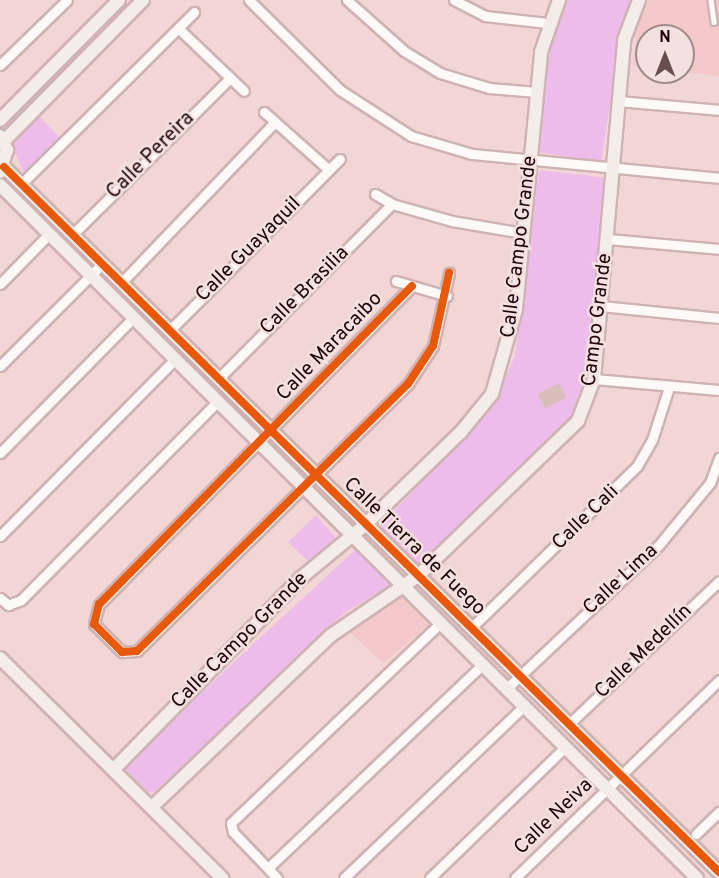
<!DOCTYPE html>
<html>
<head>
<meta charset="utf-8">
<style>
	body { margin:0 }
	#map { position:relative; width:719px; height:878px; overflow:hidden; background:#f2d6d5; font-family:Overpass,sans-serif }
	div>[style] { position:absolute }
	[style*='--x'] { left:calc(var(--x)*1px); top:calc(var(--y)*1px); width:calc(var(--w)*1px); rotate:calc(var(--a)*1deg) }
	.built>* { inset:0; background:#f4c8c8 }
	.green>* { inset:0; background:#eebceb }
	.building>* { inset:0; background:#d9bdb9; transform-origin:0 0 }
	.roads { filter:drop-shadow(2px 0 #cfb3b3) drop-shadow(-2px 0 #cfb3b3) drop-shadow(0 2px #cfb3b3) drop-shadow(0 -2px #cfb3b3) }
	.lane>* { height:4.5px; margin:-2.25px; padding:0 2.25px; transform-origin:2.25px; border-radius:2.25px; background:#fdf9f9 }
	.street>* { height:9px; margin:-4.5px; padding:0 4.5px; transform-origin:4.5px; border-radius:4.5px; background:#fdf9f9 }
	.secondary>* { height:12px; margin:-6px; padding:0 6px; transform-origin:6px; border-radius:6px; background:#f3ece9 }
	.cycleway>* { height:8px; margin:-4px; padding:0 4px; transform-origin:4px; border-radius:4px; background:#e8590c }
	span { translate:-50% -50%; white-space:nowrap; text-align:center; line-height:1.15; -webkit-text-stroke:5px #f3e1e0; paint-order:stroke }
	.street-label { font-size:20px; color:#200406 }
	.north { position:absolute; left:635px; top:24px; width:60px; height:60px; box-sizing:border-box; background:#f3e1e0; border:2px solid #9f8989; border-radius:50%; rotate:0deg; font-size:16px; font-weight:700; line-height:24px; text-align:center; color:#200406 }
	.north::after { content:''; display:block; margin:auto; width:21px; height:27px; background:#6a4e4e; clip-path:polygon(50% 0,100% 100%,50% 72%,0 100%) }
</style>
</head>
<body>
<div id="map">
	<div class="built">
		<div style="clip-path:polygon(649px 0,719px 0,719px 76px,683px 72px,683px 36px,647px 36px,647px 67px,633px 66px,637px 26px)"></div>
		<div style="clip-path:polygon(403px 597px,432px 623px,383px 663px,346px 629px)"></div>
	</div>
	<div class="green">
		<div style="clip-path:polygon(566px 0,634px 0,623px 21px,601px 162px,538px 152px,548px 53px)"></div>
		<div style="clip-path:polygon(39px 116px,60px 138px,24px 173px,11px 143px)"></div>
		<div style="clip-path:polygon(541px 170px,607px 178px,584px 394px,572px 419px,418px 565px,378px 528px,492px 408px,515px 356px,536px 176px)"></div>
		<div style="clip-path:polygon(316px 515px,337px 539px,308px 561px,288px 542px)"></div>
		<div style="clip-path:polygon(356px 549px,391px 585px,346px 612px,154px 792px,148px 792px,124px 768px,125px 763px)"></div>
	</div>
	<div class="building">
		<div style="left:559px;top:383px;width:16px;height:24px;rotate:63deg"></div>
	</div>
	<div class="roads">
		<div class="lane">
			<div style="--x:711;--y:0;--w:22;--a:82"></div>
		</div>
		<div class="street">
			<div style="--x:249;--y:0;--w:128;--a:44.7"></div>
			<div style="--x:340;--y:90;--w:85;--a:32.9"></div>
			<div style="--x:411;--y:136;--w:64;--a:16.4"></div>
			<div style="--x:472;--y:154;--w:248;--a:5.5"></div>
			<div style="--x:347;--y:0;--w:76;--a:41.8"></div>
			<div style="--x:404;--y:51;--w:42;--a:31.4"></div>
			<div style="--x:440;--y:73;--w:51;--a:17"></div>
			<div style="--x:489;--y:88;--w:48;--a:4.8"></div>
			<div style="--x:454;--y:0;--w:35;--a:27"></div>
			<div style="--x:485;--y:16;--w:63;--a:6.3"></div>
			<div style="--x:178;--y:28;--w:91;--a:43.7"></div>
			<div style="--x:0;--y:65;--w:93;--a:-44.1"></div>
			<div style="--x:617;--y:101;--w:102;--a:5"></div>
			<div style="--x:264;--y:112;--w:87;--a:41.7"></div>
			<div style="--x:21;--y:184;--w:244;--a:-44.8"></div>
			<div style="--x:375;--y:194;--w:20;--a:30"></div>
			<div style="--x:392;--y:204;--w:62;--a:15.8"></div>
			<div style="--x:452;--y:221;--w:72;--a:9.6"></div>
			<div style="--x:72;--y:235;--w:223;--a:-44.8"></div>
			<div style="--x:608;--y:239;--w:111;--a:5.1"></div>
			<div style="--x:396;--y:281;--w:53;--a:16.4"></div>
			<div style="--x:121;--y:283;--w:223;--a:-46.3"></div>
			<div style="--x:0;--y:284;--w:70;--a:-45.6"></div>
			<div style="--x:412;--y:286;--w:446;--a:134.5"></div>
			<div style="--x:99;--y:604;--w:21;--a:104"></div>
			<div style="--x:94;--y:624;--w:40;--a:45"></div>
			<div style="--x:122;--y:652;--w:15;--a:-4"></div>
			<div style="--x:137;--y:651;--w:380;--a:-44.6"></div>
			<div style="--x:408;--y:384;--w:45;--a:-56.7"></div>
			<div style="--x:433;--y:346;--w:75;--a:-77.6"></div>
			<div style="--x:601;--y:306;--w:119;--a:5.8"></div>
			<div style="--x:170;--y:330;--w:241;--a:-45.2"></div>
			<div style="--x:0;--y:366;--w:144;--a:-45"></div>
			<div style="--x:219;--y:378;--w:245;--a:-45.2"></div>
			<div style="--x:594;--y:379;--w:125;--a:5"></div>
			<div style="--x:0;--y:453;--w:190;--a:-45.4"></div>
			<div style="--x:0;--y:536;--w:249;--a:-45.3"></div>
			<div style="--x:0;--y:598;--w:11;--a:41"></div>
			<div style="--x:8;--y:605;--w:14;--a:-21"></div>
			<div style="--x:21;--y:600;--w:280;--a:-45.3"></div>
			<div style="--x:472;--y:627;--w:231;--a:-44.3"></div>
			<div style="--x:637;--y:466;--w:30;--a:-60"></div>
			<div style="--x:652;--y:440;--w:56;--a:-72.2"></div>
			<div style="--x:506;--y:689;--w:209;--a:-43.3"></div>
			<div style="--x:658;--y:546;--w:82;--a:-50.5"></div>
			<div style="--x:710;--y:483;--w:27;--a:-70"></div>
			<div style="--x:569;--y:724;--w:207;--a:-43.6"></div>
			<div style="--x:696;--y:834;--w:32;--a:-44"></div>
			<div style="--x:268;--y:868;--w:295;--a:-43.5"></div>
			<div style="--x:277;--y:878;--w:64;--a:-133.7"></div>
			<div style="--x:233;--y:832;--w:9;--a:-103"></div>
			<div style="--x:231;--y:823;--w:291;--a:-43.7"></div>
			<div style="--x:344;--y:878;--w:248;--a:-43.7"></div>
			<div style="--x:430;--y:878;--w:187;--a:-44.1"></div>
			<div style="--x:515;--y:878;--w:284;--a:-44.1"></div>
		</div>
		<div class="secondary">
			<div style="--x:0;--y:120;--w:169;--a:-45.2"></div>
			<div style="--x:0;--y:136;--w:16;--a:63"></div>
			<div style="--x:7;--y:150;--w:23;--a:108"></div>
			<div style="--x:4;--y:141;--w:198;--a:-45.4"></div>
			<div style="--x:4;--y:167;--w:1004;--a:44.6"></div>
			<div style="--x:0;--y:185;--w:983;--a:44.84"></div>
			<div style="--x:0;--y:658;--w:313;--a:44.7"></div>
			<div style="--x:114;--y:769;--w:269;--a:-45.6"></div>
			<div style="--x:302;--y:577;--w:83;--a:-39.6"></div>
			<div style="--x:366;--y:524;--w:132;--a:-44.1"></div>
			<div style="--x:461;--y:432;--w:49;--a:-50.8"></div>
			<div style="--x:492;--y:394;--w:88;--a:-74.2"></div>
			<div style="--x:516;--y:309;--w:258;--a:-84.4"></div>
			<div style="--x:541;--y:52;--w:55;--a:-70.9"></div>
			<div style="--x:153;--y:806;--w:245;--a:-43.8"></div>
			<div style="--x:330;--y:636;--w:108;--a:-34.4"></div>
			<div style="--x:419;--y:575;--w:221;--a:-44.1"></div>
			<div style="--x:578;--y:421;--w:45;--a:-69.1"></div>
			<div style="--x:594;--y:379;--w:340;--a:-84.9"></div>
			<div style="--x:624;--y:40;--w:43;--a:-69.4"></div>
		</div>
	</div>
	<div class="cycleway">
		<div style="--x:4;--y:167;--w:1004;--a:44.6"></div>
		<div style="--x:412;--y:286;--w:446;--a:134.5"></div>
		<div style="--x:99;--y:604;--w:21;--a:104"></div>
		<div style="--x:94;--y:624;--w:40;--a:45"></div>
		<div style="--x:122;--y:652;--w:15;--a:-4"></div>
		<div style="--x:137;--y:651;--w:380;--a:-44.6"></div>
		<div style="--x:408;--y:384;--w:45;--a:-56.7"></div>
		<div style="--x:433;--y:346;--w:75;--a:-77.6"></div>
	</div>
	<div class="street-label">
		<span style="left:151px;top:156px;rotate:-45deg">Calle Pereira</span>
		<span style="left:520px;top:247px;rotate:-83deg">Calle Campo Grande</span>
		<span style="left:249px;top:250px;rotate:-45deg">Calle Guayaquil</span>
		<span style="left:305px;top:291px;rotate:-45deg">Calle Brasilia</span>
		<span style="left:598px;top:320px;rotate:-83deg">Campo Grande</span>
		<span style="left:330px;top:347px;rotate:-46deg">Calle Maracaibo</span>
		<span style="left:586px;top:518px;rotate:-44deg">Calle Cali</span>
		<span style="left:414px;top:547px;rotate:44deg">Calle Tierra de Fuego</span>
		<span style="left:621px;top:580px;rotate:-43deg">Calle Lima</span>
		<span style="left:240px;top:641px;rotate:-45deg">Calle Campo Grande</span>
		<span style="left:644px;top:652px;rotate:-44deg">Calle Medellín</span>
		<span style="left:554px;top:817px;rotate:-44deg">Calle Neiva</span>
	</div>
	<div class="north">N</div>
</div>
</body>
</html>
